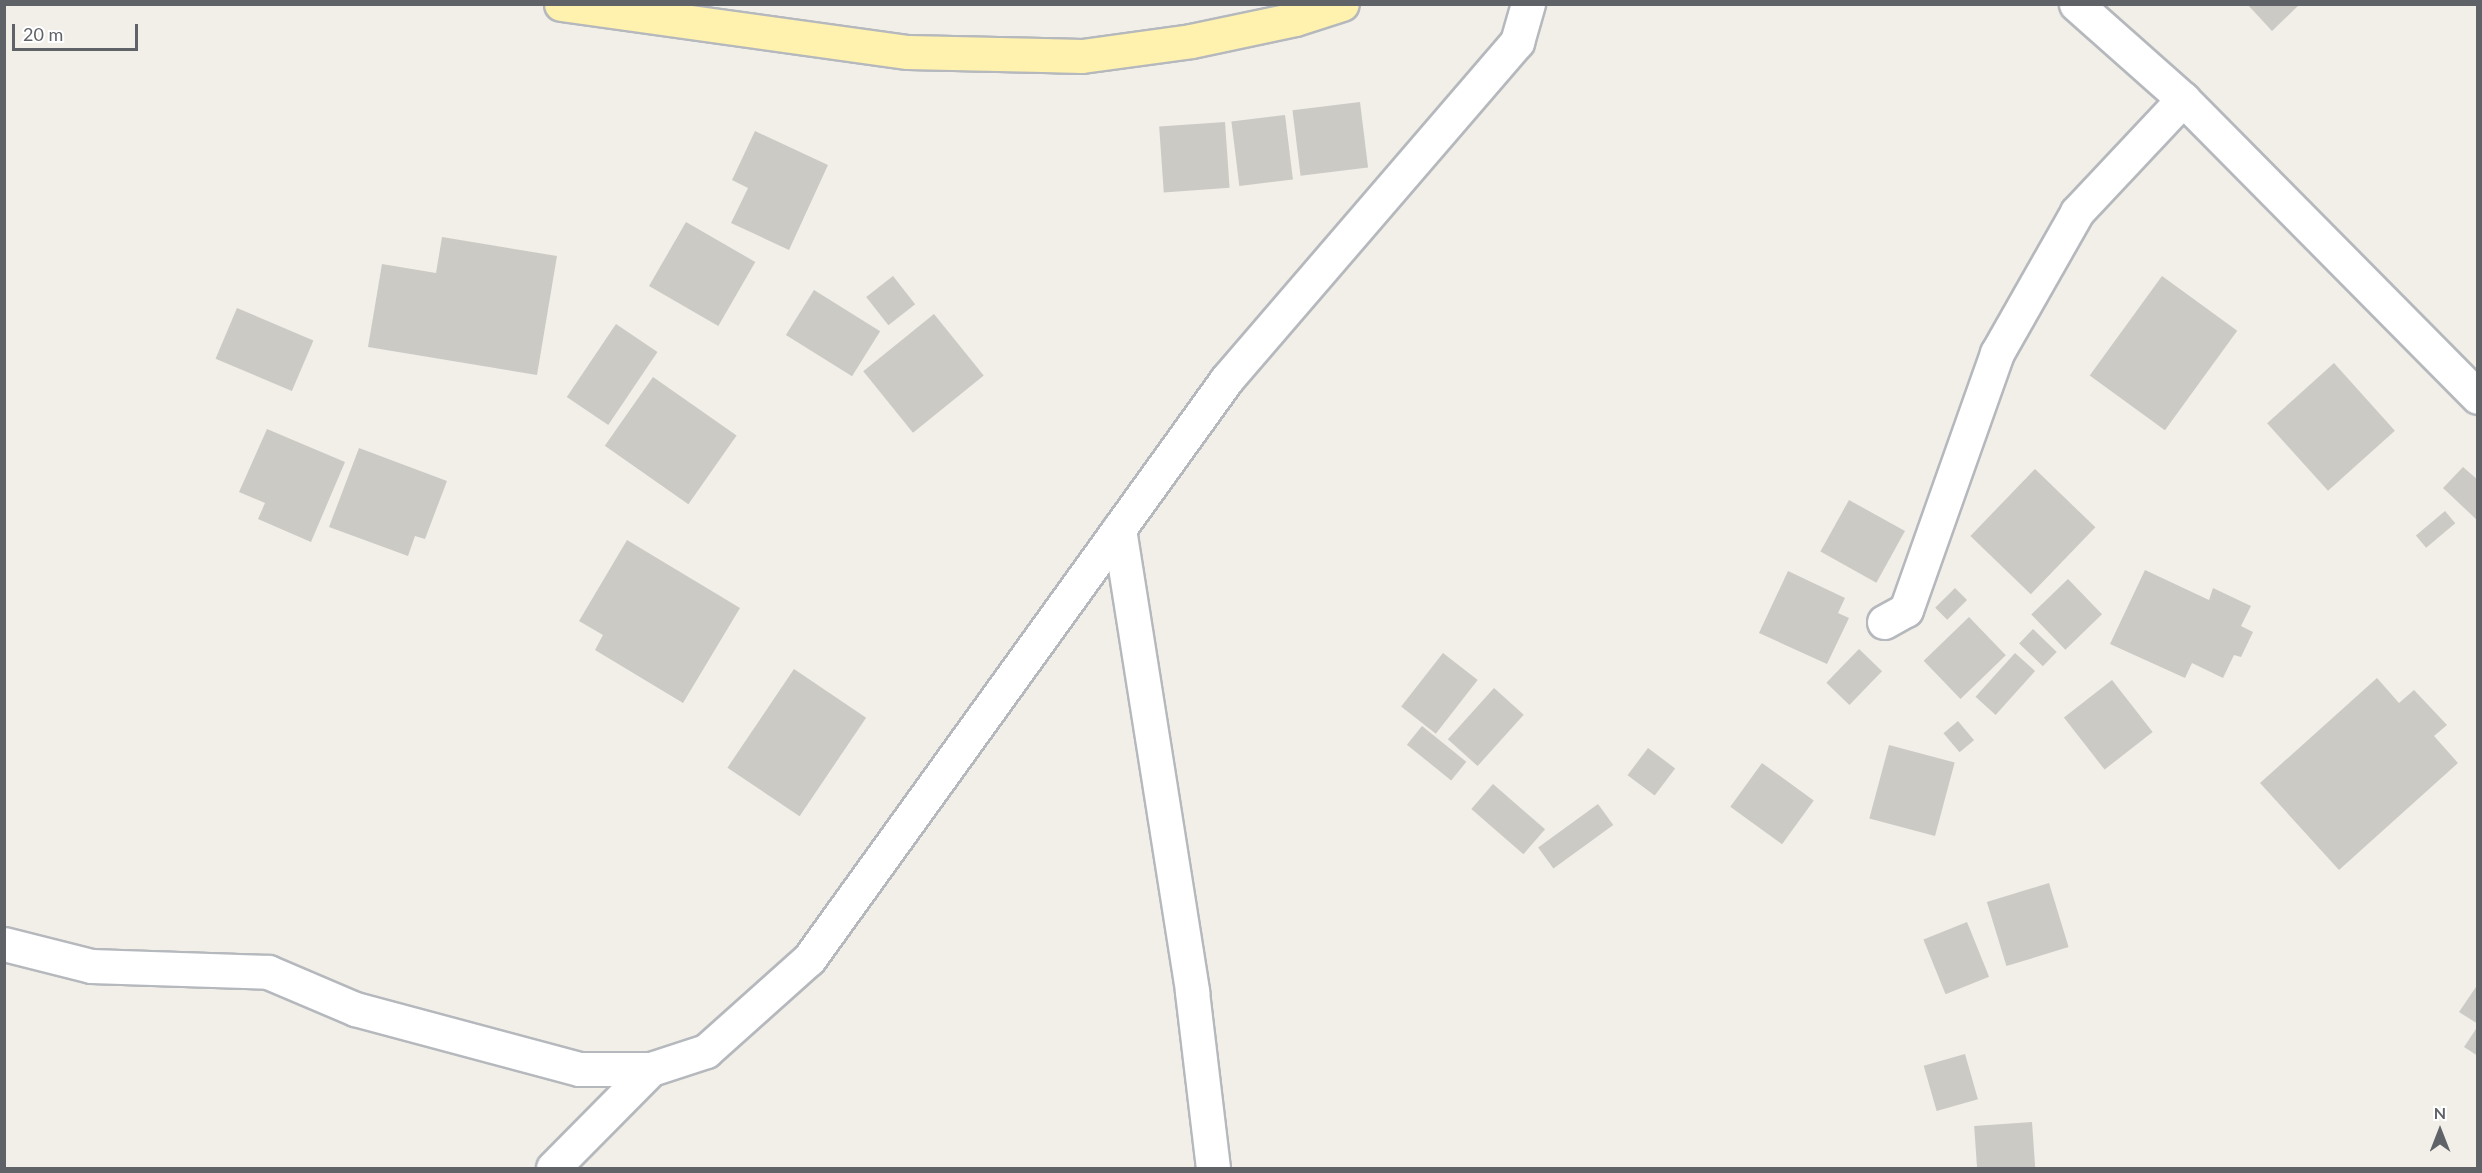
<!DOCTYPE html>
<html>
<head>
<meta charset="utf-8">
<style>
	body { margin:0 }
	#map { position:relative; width:2482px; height:1173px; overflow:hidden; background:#f1efe8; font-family:Lato,sans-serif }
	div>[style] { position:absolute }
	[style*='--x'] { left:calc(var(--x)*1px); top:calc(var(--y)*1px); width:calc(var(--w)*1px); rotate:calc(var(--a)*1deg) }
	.building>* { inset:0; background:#cccac5; transform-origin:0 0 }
	.roads { filter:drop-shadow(2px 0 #b5b8bc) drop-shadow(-2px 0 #b5b8bc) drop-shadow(0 2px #b5b8bc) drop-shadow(0 -2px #b5b8bc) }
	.street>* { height:33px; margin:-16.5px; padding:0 16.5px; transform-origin:16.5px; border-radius:16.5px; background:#fff }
	.primary>* { height:33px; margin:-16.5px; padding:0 16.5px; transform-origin:16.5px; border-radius:16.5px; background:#fff2af }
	span { translate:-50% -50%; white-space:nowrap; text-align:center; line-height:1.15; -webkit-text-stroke:4.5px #fff; paint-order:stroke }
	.frame { position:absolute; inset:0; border:6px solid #5f6368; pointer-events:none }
	.north { position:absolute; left:2410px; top:1101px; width:60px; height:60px; -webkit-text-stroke:4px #fff; paint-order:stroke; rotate:0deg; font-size:16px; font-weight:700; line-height:24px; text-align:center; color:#5f6368 }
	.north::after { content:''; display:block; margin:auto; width:21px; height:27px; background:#5f6368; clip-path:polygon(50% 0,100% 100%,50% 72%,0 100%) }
	.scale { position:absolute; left:12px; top:24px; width:126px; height:27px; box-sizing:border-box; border:3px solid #5f6368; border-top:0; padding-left:8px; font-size:18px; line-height:21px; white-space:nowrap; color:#5f6368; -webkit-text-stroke:4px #fff; paint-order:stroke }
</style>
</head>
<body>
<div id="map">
	<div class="building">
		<div style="clip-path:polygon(2247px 4px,2300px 4px,2272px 31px)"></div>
		<div style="left:1360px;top:102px;width:66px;height:68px;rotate:83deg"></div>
		<div style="left:1285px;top:115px;width:65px;height:54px;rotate:83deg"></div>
		<div style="left:1225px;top:122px;width:66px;height:66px;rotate:86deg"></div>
		<div style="clip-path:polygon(755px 131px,828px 165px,789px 250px,731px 223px,748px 188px,732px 180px)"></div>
		<div style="left:686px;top:222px;width:80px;height:74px;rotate:30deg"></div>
		<div style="clip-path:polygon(442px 237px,557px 256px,537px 375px,368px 347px,382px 264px,436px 273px)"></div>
		<div style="left:893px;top:276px;width:36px;height:34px;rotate:52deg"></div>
		<div style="left:2162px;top:276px;width:93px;height:123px;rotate:36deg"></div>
		<div style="left:814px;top:290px;width:78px;height:53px;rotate:32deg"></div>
		<div style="left:237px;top:308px;width:83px;height:55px;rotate:23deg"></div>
		<div style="left:934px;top:314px;width:79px;height:91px;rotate:51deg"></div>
		<div style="left:616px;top:324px;width:50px;height:88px;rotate:34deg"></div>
		<div style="left:2334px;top:363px;width:91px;height:90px;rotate:48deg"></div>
		<div style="left:653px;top:377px;width:102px;height:84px;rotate:35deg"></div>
		<div style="clip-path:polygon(267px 429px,345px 462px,311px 542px,258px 519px,265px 503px,239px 492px)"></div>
		<div style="clip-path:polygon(359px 448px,447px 481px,425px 539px,415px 536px,408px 556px,329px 527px)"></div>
		<div style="clip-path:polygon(2463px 467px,2478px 480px,2478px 521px,2443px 488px)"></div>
		<div style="left:2035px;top:469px;width:84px;height:93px;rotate:44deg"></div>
		<div style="left:1849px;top:500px;width:64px;height:59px;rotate:29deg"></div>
		<div style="left:2445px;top:511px;width:16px;height:38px;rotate:50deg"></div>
		<div style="clip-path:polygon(627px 540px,740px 608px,683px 703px,595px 650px,603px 635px,579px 621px)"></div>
		<div style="clip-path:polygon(2145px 570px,2209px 600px,2213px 588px,2251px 606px,2241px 626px,2253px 632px,2241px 657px,2234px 655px,2223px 678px,2192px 663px,2185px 678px,2110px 644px)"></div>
		<div style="clip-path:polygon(1788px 571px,1845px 598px,1838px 613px,1849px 618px,1827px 664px,1759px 633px)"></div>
		<div style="left:2068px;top:579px;width:49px;height:51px;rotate:46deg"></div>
		<div style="left:1955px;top:588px;width:17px;height:28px;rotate:45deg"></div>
		<div style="left:1969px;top:617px;width:53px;height:63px;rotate:46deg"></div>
		<div style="left:2033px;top:629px;width:33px;height:20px;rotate:44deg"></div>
		<div style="left:1859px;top:649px;width:32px;height:47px;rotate:44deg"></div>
		<div style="left:1443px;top:653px;width:44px;height:68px;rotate:38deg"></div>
		<div style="left:2015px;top:653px;width:27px;height:59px;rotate:42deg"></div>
		<div style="left:794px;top:669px;width:87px;height:119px;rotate:34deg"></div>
		<div style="clip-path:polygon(2377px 678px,2399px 703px,2414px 690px,2447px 725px,2434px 736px,2458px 763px,2339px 870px,2260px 783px)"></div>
		<div style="left:2112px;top:680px;width:66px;height:61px;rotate:52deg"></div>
		<div style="left:1494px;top:688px;width:40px;height:69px;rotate:42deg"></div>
		<div style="left:1958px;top:721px;width:25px;height:19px;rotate:50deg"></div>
		<div style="left:1422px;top:726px;width:57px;height:24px;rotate:39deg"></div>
		<div style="left:1889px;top:745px;width:68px;height:76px;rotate:15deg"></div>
		<div style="left:1648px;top:748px;width:34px;height:34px;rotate:37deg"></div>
		<div style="left:1762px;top:763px;width:64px;height:54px;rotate:36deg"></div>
		<div style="left:1493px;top:784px;width:69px;height:33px;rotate:41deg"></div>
		<div style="left:1598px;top:804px;width:26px;height:74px;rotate:54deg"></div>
		<div style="left:2049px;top:883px;width:67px;height:65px;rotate:73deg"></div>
		<div style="left:1967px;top:922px;width:59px;height:47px;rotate:68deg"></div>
		<div style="clip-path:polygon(2478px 984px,2478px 1024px,2459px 1012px)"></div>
		<div style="clip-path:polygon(2478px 1026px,2478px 1056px,2464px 1047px)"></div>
		<div style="left:1965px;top:1054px;width:47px;height:43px;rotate:74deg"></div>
		<div style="left:2032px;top:1122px;width:46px;height:58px;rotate:86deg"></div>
	</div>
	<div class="roads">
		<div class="street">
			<div style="--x:2076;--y:4;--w:143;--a:41.6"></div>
			<div style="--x:2183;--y:99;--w:419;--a:45.3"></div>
			<div style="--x:1119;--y:529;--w:469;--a:81"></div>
			<div style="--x:1192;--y:992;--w:177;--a:83.2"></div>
			<div style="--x:1884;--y:622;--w:25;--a:-29"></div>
			<div style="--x:1906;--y:610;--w:273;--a:-70.5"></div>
			<div style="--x:1997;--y:353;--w:162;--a:-60.4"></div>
			<div style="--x:2077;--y:212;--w:155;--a:-46.8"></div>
			<div style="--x:4;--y:944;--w:90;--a:14.2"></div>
			<div style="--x:91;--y:966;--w:177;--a:1.9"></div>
			<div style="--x:268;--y:972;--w:95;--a:23"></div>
			<div style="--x:355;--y:1009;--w:232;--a:15"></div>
			<div style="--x:579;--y:1069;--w:72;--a:0"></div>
			<div style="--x:651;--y:1069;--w:58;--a:-18.1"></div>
			<div style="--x:706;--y:1051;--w:138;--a:-41.8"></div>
			<div style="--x:809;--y:959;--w:715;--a:-54.22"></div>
			<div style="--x:1227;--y:379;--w:445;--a:-49.3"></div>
			<div style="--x:1517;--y:42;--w:40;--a:-74"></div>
			<div style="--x:553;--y:1168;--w:139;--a:-45.3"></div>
		</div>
		<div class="primary">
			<div style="--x:561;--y:4;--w:350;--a:7.9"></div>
			<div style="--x:908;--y:52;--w:174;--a:1.3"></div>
			<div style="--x:1082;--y:56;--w:110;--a:-7.8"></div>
			<div style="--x:1191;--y:41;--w:106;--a:-11.9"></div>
			<div style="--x:1295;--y:19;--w:49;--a:-17.7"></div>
		</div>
	</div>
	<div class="frame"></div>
	<div class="north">N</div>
	<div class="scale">20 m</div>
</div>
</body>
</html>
